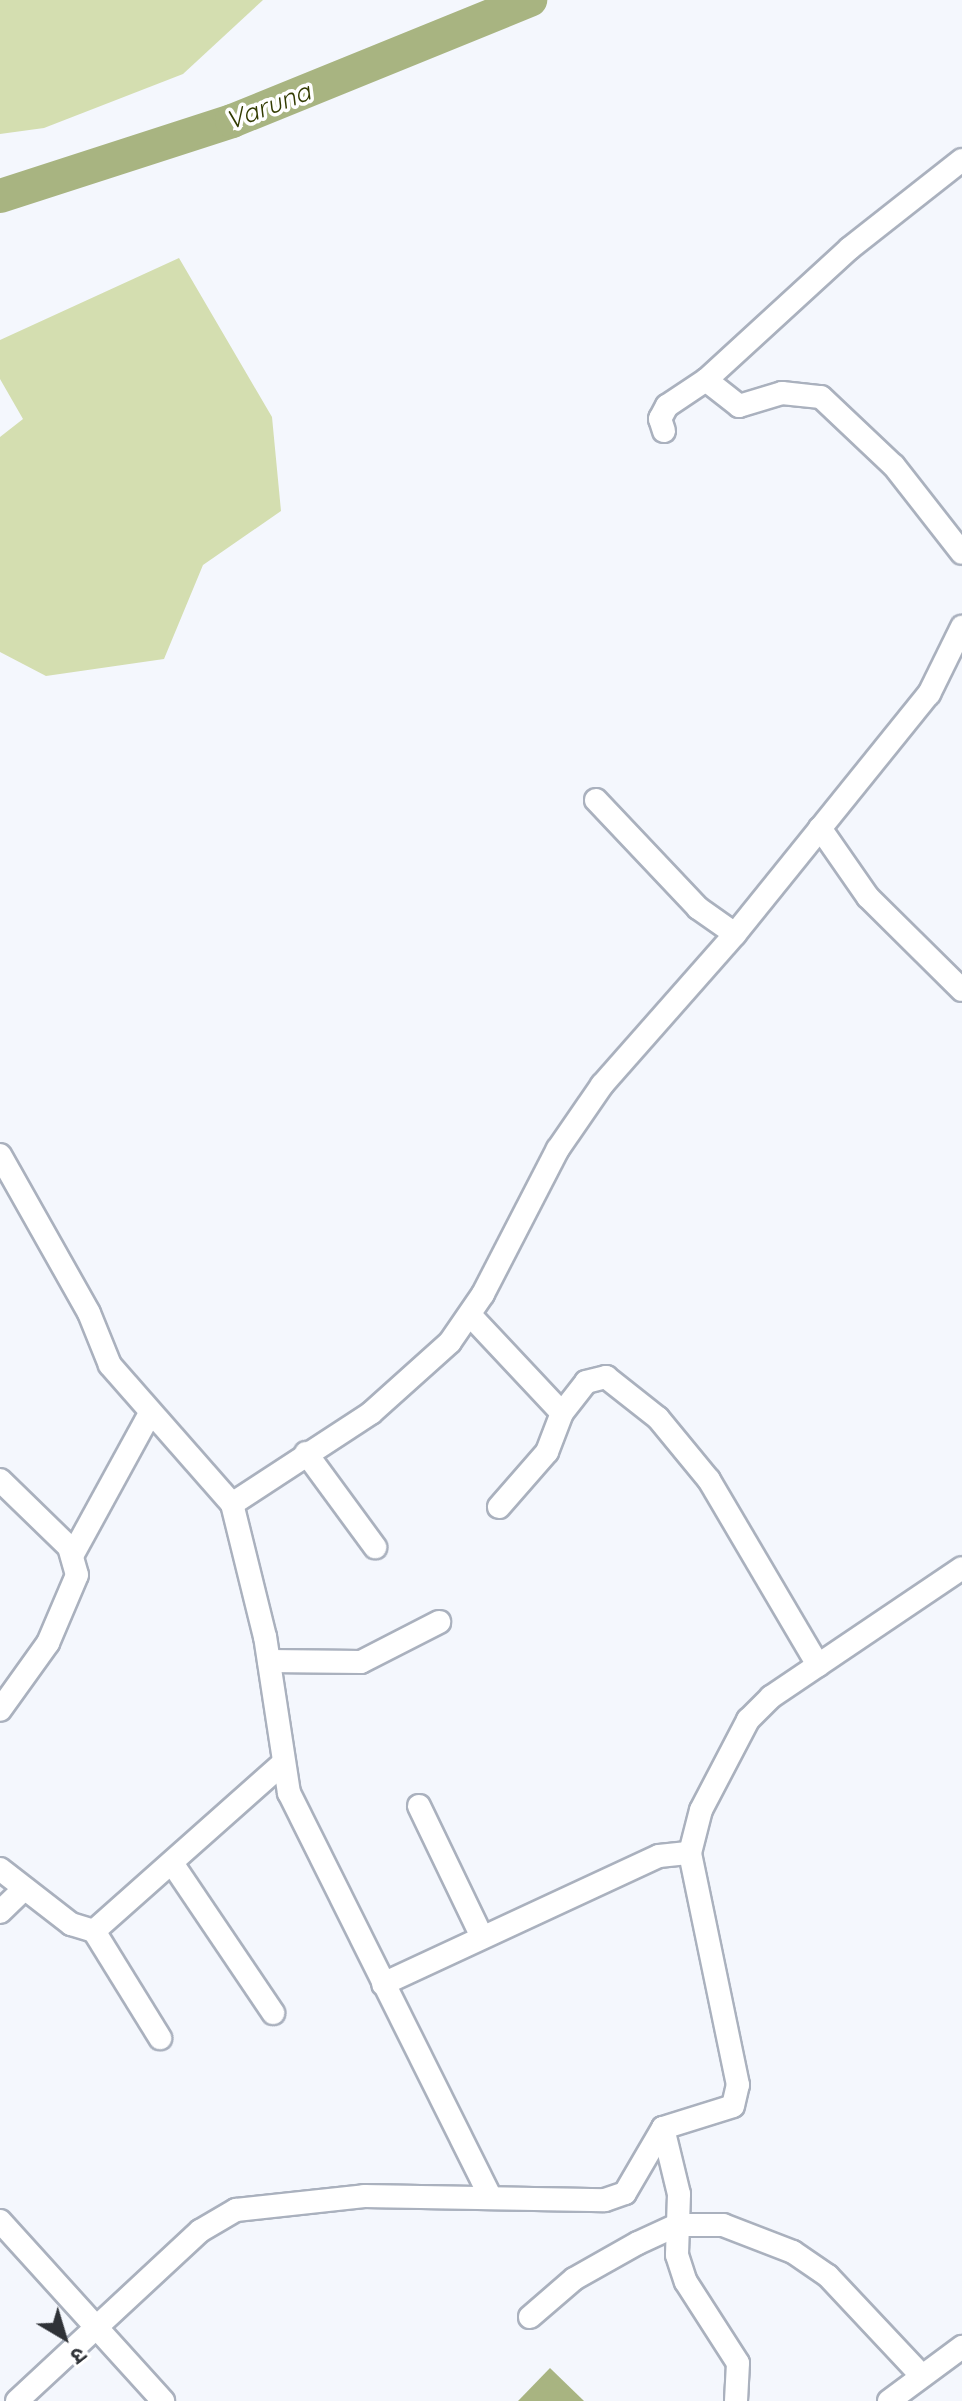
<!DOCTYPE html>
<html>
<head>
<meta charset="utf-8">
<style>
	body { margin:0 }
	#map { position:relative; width:962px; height:2401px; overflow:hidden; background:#f4f7fd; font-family:Quicksand,"Noto Sans Devanagari",sans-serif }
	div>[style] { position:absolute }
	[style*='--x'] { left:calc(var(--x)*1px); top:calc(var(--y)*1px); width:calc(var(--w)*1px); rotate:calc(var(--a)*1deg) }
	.green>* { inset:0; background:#d4deb0 }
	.water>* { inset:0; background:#a8b481 }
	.river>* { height:34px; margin:-17px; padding:0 17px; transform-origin:17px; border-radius:17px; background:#a8b481 }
	.roads { filter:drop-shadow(2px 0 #aab1be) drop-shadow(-2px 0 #aab1be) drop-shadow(0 2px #aab1be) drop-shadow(0 -2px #aab1be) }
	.minor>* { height:22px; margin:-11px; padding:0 11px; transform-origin:11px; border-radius:11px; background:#fff }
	span { translate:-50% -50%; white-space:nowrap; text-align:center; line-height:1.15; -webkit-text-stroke:7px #fff; paint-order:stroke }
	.water-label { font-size:26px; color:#323b00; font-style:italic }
	.north { position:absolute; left:24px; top:2297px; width:80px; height:80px; -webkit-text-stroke:6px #fff; paint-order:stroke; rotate:142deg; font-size:22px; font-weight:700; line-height:32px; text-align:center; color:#2f3237 }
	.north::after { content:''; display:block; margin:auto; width:28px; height:36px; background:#2f3237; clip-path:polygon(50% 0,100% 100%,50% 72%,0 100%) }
</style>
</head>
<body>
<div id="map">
	<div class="green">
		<div style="clip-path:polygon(0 0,263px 0,183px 74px,44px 128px,0 134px)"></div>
		<div style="clip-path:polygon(179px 258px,272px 417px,281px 511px,203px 565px,164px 659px,46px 676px,0 652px,0 437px,23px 419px,0 379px,0 340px)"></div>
	</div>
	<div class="water">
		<div style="clip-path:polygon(550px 2368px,584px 2401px,518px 2401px)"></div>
	</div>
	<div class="river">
		<div style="--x:0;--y:196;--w:244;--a:-17.9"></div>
		<div style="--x:232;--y:121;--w:322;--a:-22.1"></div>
	</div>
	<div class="roads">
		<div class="minor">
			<div style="--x:706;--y:380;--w:42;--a:38.2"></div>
			<div style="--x:739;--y:406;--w:45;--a:-16.8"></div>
			<div style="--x:782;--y:393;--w:39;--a:6"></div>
			<div style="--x:821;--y:397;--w:100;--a:43.4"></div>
			<div style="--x:894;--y:466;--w:110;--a:52"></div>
			<div style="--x:664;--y:431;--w:13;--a:-108"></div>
			<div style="--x:660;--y:419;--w:15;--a:-62"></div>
			<div style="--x:667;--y:406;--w:47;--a:-33.7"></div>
			<div style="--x:706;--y:380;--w:195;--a:-42.5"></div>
			<div style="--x:850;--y:248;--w:142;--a:-38.2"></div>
			<div style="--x:596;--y:800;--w:149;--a:46.6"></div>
			<div style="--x:698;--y:908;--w:45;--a:35.1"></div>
			<div style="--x:820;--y:828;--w:84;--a:55.2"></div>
			<div style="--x:868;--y:897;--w:132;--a:44.7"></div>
			<div style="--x:0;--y:1155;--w:181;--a:60.6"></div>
			<div style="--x:89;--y:1313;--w:56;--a:68"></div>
			<div style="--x:110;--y:1365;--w:185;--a:48.7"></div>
			<div style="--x:470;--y:1315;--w:134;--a:46.8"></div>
			<div style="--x:306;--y:1453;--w:117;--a:53.7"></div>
			<div style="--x:0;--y:1480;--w:96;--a:44.2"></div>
			<div style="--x:69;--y:1547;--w:29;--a:74"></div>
			<div style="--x:77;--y:1575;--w:74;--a:113.1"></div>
			<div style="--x:48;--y:1643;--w:82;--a:125.6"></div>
			<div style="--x:499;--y:1507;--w:73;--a:-48.9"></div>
			<div style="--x:547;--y:1452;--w:42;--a:-69"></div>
			<div style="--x:562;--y:1413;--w:39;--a:-52"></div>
			<div style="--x:586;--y:1382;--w:21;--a:-14"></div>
			<div style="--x:606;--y:1377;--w:66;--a:38.3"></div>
			<div style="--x:658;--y:1418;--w:80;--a:50.6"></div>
			<div style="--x:709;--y:1480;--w:215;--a:59.5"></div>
			<div style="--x:73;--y:1554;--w:158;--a:-61.3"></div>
			<div style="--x:269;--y:1661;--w:92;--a:0.6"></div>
			<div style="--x:361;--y:1662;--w:88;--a:-27.1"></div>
			<div style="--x:419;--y:1806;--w:145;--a:64.3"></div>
			<div style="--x:172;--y:1863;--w:181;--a:56"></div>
			<div style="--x:0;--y:1869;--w:90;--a:37.8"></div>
			<div style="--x:71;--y:1924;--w:24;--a:17"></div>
			<div style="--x:94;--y:1931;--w:253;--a:-41.6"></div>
			<div style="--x:0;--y:1912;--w:33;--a:-44"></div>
			<div style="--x:94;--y:1931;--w:126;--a:58.3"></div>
			<div style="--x:383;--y:1984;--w:304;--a:-24.9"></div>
			<div style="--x:659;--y:1856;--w:31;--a:-6"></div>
			<div style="--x:663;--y:2128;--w:68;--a:76.4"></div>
			<div style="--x:679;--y:2194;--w:61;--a:91.9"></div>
			<div style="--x:677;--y:2255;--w:28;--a:72"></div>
			<div style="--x:686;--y:2282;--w:96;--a:57.3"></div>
			<div style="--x:738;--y:2363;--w:38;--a:93"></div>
			<div style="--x:490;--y:2196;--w:450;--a:-116.5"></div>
			<div style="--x:289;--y:1793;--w:158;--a:-98.7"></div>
			<div style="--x:265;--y:1637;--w:137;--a:-103.9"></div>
			<div style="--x:232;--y:1504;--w:166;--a:-33.2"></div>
			<div style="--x:371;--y:1413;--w:106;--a:-41.9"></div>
			<div style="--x:450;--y:1342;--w:58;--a:-55.5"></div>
			<div style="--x:483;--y:1294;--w:163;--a:-62.7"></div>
			<div style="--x:558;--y:1149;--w:78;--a:-55.5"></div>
			<div style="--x:602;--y:1085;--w:201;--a:-48.6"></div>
			<div style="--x:735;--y:934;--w:309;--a:-51.1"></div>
			<div style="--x:929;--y:694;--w:75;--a:-63.8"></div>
			<div style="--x:0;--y:2221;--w:243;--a:47.8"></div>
			<div style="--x:530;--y:2317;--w:58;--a:-40.8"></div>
			<div style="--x:574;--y:2279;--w:73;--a:-29.4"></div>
			<div style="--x:638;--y:2243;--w:43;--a:-24.8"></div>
			<div style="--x:677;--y:2225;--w:46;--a:0"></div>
			<div style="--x:723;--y:2225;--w:75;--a:21.1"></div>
			<div style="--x:793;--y:2252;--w:42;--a:34.4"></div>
			<div style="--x:828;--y:2276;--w:137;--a:46.8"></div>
			<div style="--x:17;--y:2401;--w:250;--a:-42.9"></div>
			<div style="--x:200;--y:2231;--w:42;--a:-30.3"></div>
			<div style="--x:236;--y:2210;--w:129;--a:-6.2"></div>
			<div style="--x:364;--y:2196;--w:241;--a:1"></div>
			<div style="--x:605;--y:2200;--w:21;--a:-19"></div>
			<div style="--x:625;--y:2193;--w:75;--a:-59.7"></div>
			<div style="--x:663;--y:2128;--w:73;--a:-17.4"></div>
			<div style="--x:733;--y:2106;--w:22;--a:-77"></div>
			<div style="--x:738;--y:2085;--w:237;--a:-101.7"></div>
			<div style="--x:690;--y:1853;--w:44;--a:-75.7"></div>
			<div style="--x:701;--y:1810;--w:102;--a:-62.4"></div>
			<div style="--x:748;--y:1720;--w:33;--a:-45"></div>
			<div style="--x:771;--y:1697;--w:230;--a:-34"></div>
			<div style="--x:889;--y:2401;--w:91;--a:-36.5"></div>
		</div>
	</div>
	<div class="water-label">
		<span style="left:268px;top:106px;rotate:-21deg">Varuna</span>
	</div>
	<div class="north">उ</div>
</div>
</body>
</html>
